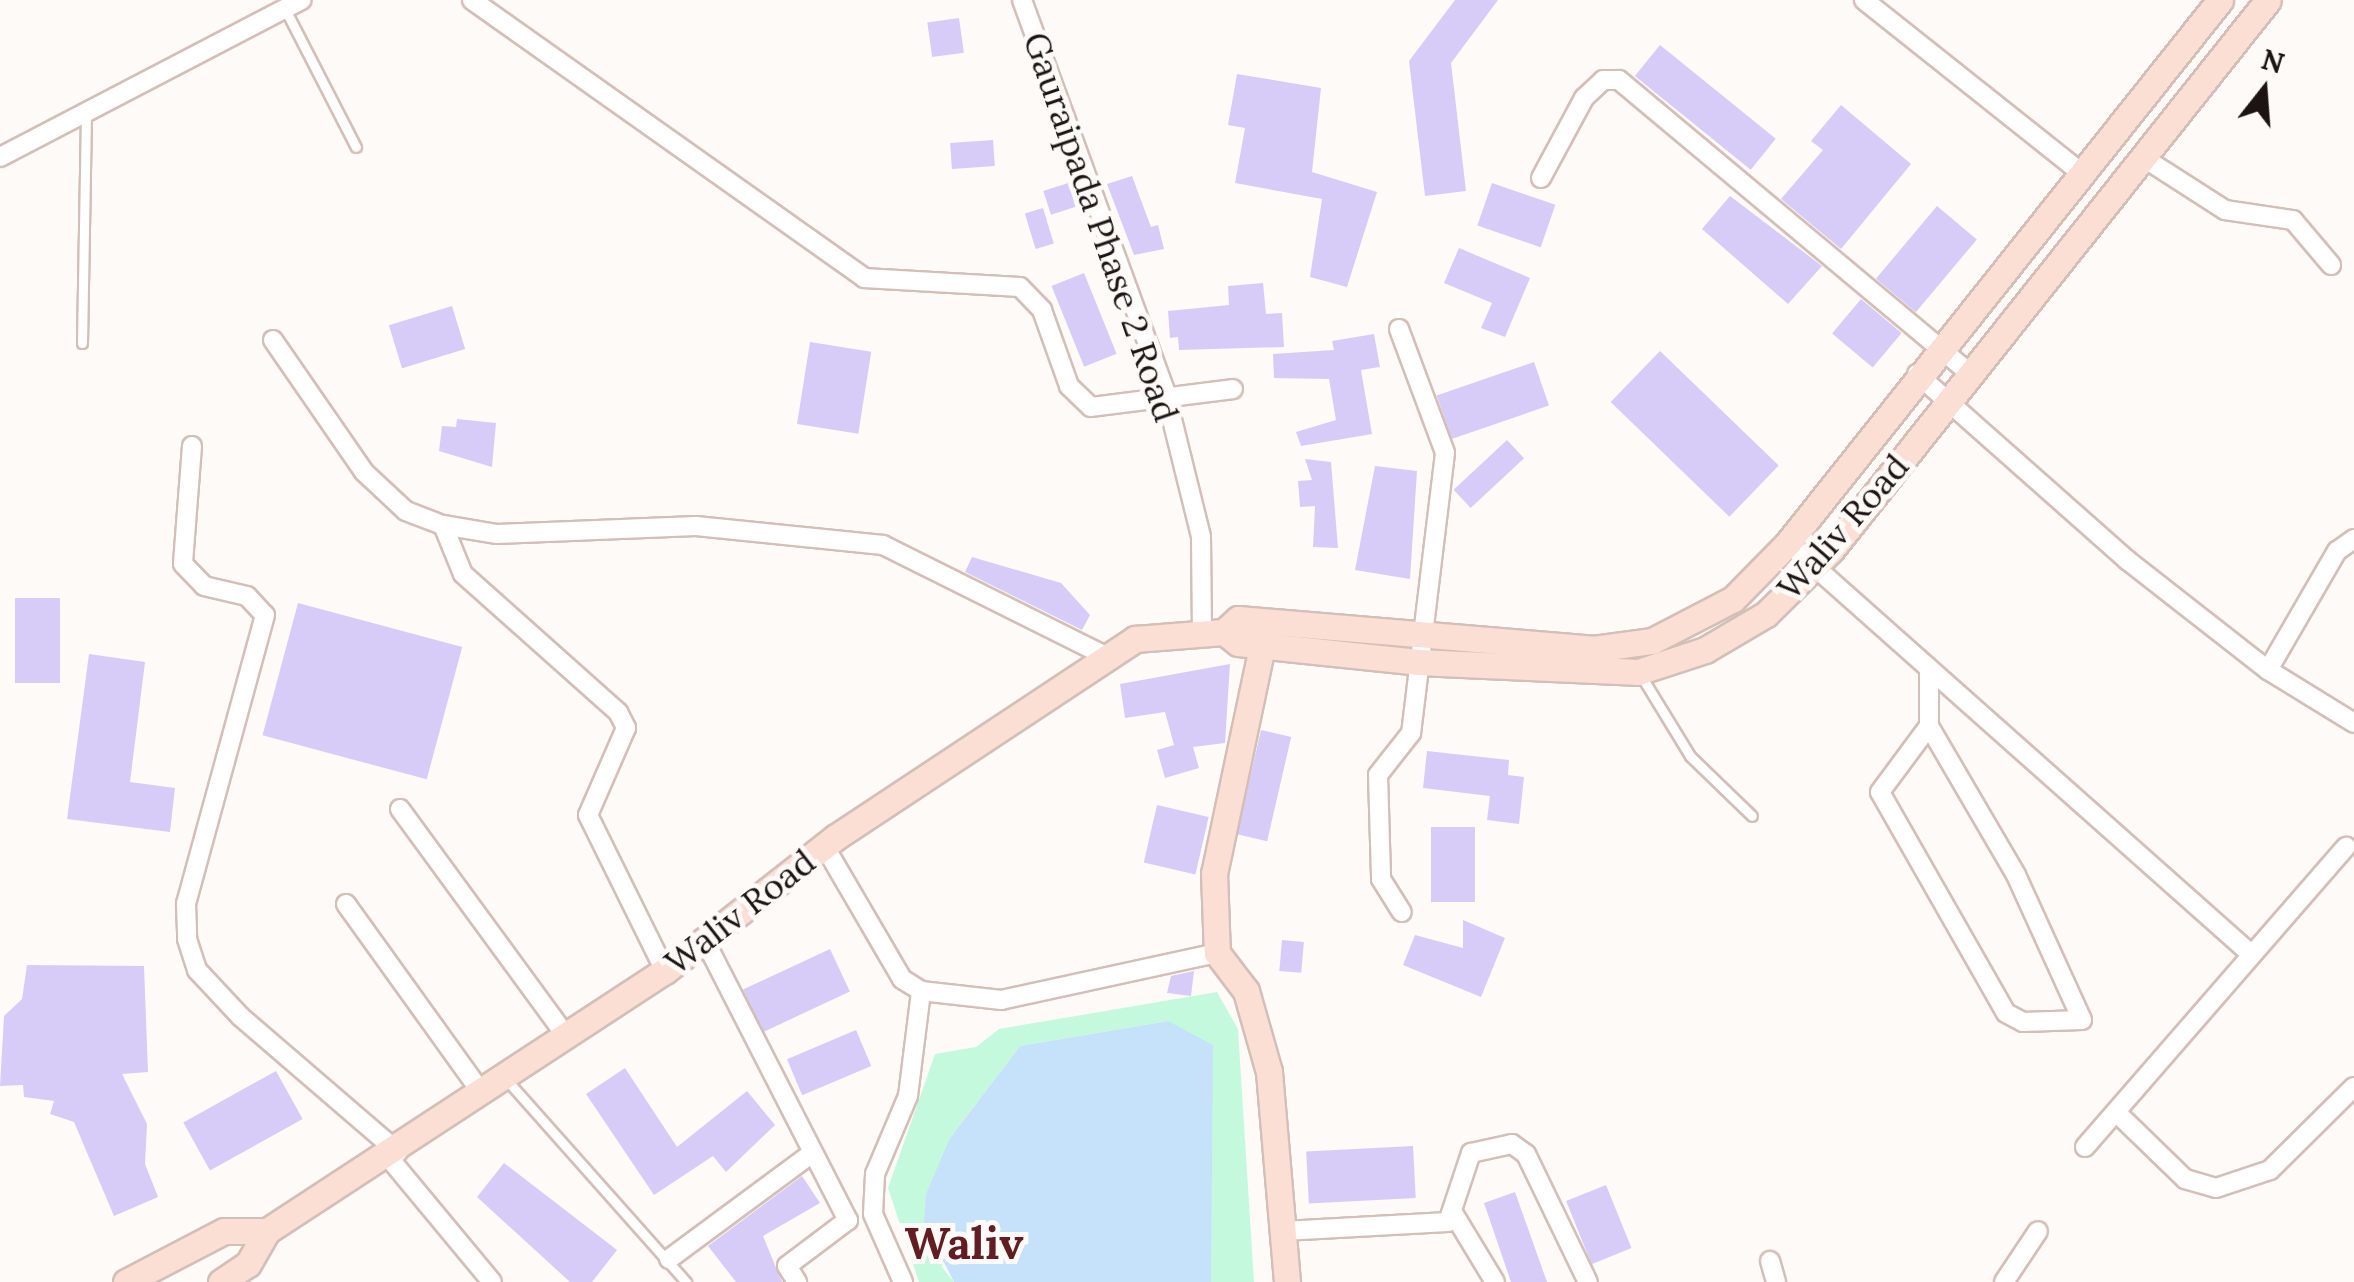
<!DOCTYPE html>
<html>
<head>
<meta charset="utf-8">
<style>
	body { margin:0 }
	#map { position:relative; width:2354px; height:1282px; overflow:hidden; background:#fefaf8; font-family:Lora,serif }
	div>[style] { position:absolute }
	[style*='--x'] { left:calc(var(--x)*1px); top:calc(var(--y)*1px); width:calc(var(--w)*1px); rotate:calc(var(--a)*1deg) }
	.green>* { inset:0; background:#c5f9de }
	.water>* { inset:0; background:#c5e2fa }
	.building>* { inset:0; background:#d6ccf7; transform-origin:0 0 }
	.roads { filter:drop-shadow(2px 0 #d3bfb8) drop-shadow(-2px 0 #d3bfb8) drop-shadow(0 2px #d3bfb8) drop-shadow(0 -2px #d3bfb8) }
	.lane>* { height:9px; margin:-4.5px; padding:0 4.5px; transform-origin:4.5px; border-radius:4.5px; background:#fff }
	.street>* { height:18px; margin:-9px; padding:0 9px; transform-origin:9px; border-radius:9px; background:#fff }
	.secondary>* { height:25px; margin:-12.5px; padding:0 12.5px; transform-origin:12.5px; border-radius:12.5px; background:#fbdfd4 }
	span { translate:-50% -50%; white-space:nowrap; text-align:center; line-height:1.15; -webkit-text-stroke:10px #fefaf8; paint-order:stroke }
	.street-label { font-size:35px; color:#1b1412 }
	.district-label { font-size:45px; color:#621d23; font-weight:700 }
	.north { position:absolute; left:2214px; top:40px; width:100px; height:100px; -webkit-text-stroke:8px #fefaf8; paint-order:stroke; rotate:17deg; font-size:28px; font-weight:700; line-height:40px; text-align:center; color:#1b1412 }
	.north::after { content:''; display:block; margin:auto; width:35px; height:45px; background:#1b1412; clip-path:polygon(50% 0,100% 100%,50% 72%,0 100%) }
</style>
</head>
<body>
<div id="map">
	<div class="green">
		<div style="clip-path:polygon(1217px 992px,1238px 1029px,1254px 1282px,1211px 1282px,1168px 1021px,1020px 1046px,950px 1138px,942px 1267px,954px 1282px,919px 1282px,888px 1188px,935px 1054px,976px 1047px,999px 1029px)"></div>
	</div>
	<div class="water">
		<div style="clip-path:polygon(1168px 1021px,1213px 1045px,1211px 1282px,954px 1282px,924px 1224px,926px 1194px,950px 1138px,1020px 1046px)"></div>
	</div>
	<div class="building">
		<div style="clip-path:polygon(1455px 0,1498px 0,1451px 63px,1466px 191px,1425px 196px,1409px 61px)"></div>
		<div style="left:959px;top:18px;width:35px;height:32px;rotate:82deg"></div>
		<div style="left:1660px;top:45px;width:149px;height:40px;rotate:39deg"></div>
		<div style="clip-path:polygon(1237px 74px,1321px 88px,1312px 172px,1377px 192px,1347px 287px,1310px 277px,1322px 199px,1235px 183px,1245px 128px,1228px 125px)"></div>
		<div style="clip-path:polygon(1841px 105px,1911px 164px,1841px 249px,1781px 199px,1823px 150px,1811px 141px)"></div>
		<div style="left:993px;top:140px;width:26px;height:43px;rotate:86deg"></div>
		<div style="clip-path:polygon(1132px 176px,1151px 227px,1158px 225px,1164px 249px,1134px 255px,1107px 184px)"></div>
		<div style="left:1068px;top:183px;width:25px;height:26px;rotate:72deg"></div>
		<div style="left:1492px;top:183px;width:67px;height:45px;rotate:19deg"></div>
		<div style="clip-path:polygon(1730px 196px,1822px 266px,1788px 304px,1702px 229px)"></div>
		<div style="left:1937px;top:206px;width:52px;height:95px;rotate:40deg"></div>
		<div style="left:1043px;top:208px;width:37px;height:19px;rotate:73deg"></div>
		<div style="clip-path:polygon(1459px 248px,1530px 278px,1505px 337px,1481px 328px,1492px 303px,1444px 283px)"></div>
		<div style="left:1084px;top:273px;width:87px;height:35px;rotate:68deg"></div>
		<div style="clip-path:polygon(1263px 283px,1266px 314px,1282px 313px,1284px 347px,1179px 350px,1178px 337px,1170px 338px,1168px 311px,1229px 305px,1228px 286px)"></div>
		<div style="left:1861px;top:299px;width:53px;height:45px;rotate:40deg"></div>
		<div style="left:452px;top:306px;width:45px;height:66px;rotate:73deg"></div>
		<div style="clip-path:polygon(1374px 334px,1380px 367px,1361px 370px,1372px 434px,1301px 446px,1296px 432px,1336px 420px,1329px 379px,1274px 378px,1273px 354px,1334px 350px,1332px 341px)"></div>
		<div style="left:810px;top:342px;width:62px;height:83px;rotate:9deg"></div>
		<div style="left:1660px;top:351px;width:165px;height:71px;rotate:44deg"></div>
		<div style="left:1534px;top:362px;width:46px;height:103px;rotate:71deg"></div>
		<div style="clip-path:polygon(457px 419px,496px 423px,492px 467px,439px 451px,442px 426px,456px 427px)"></div>
		<div style="left:1507px;top:440px;width:25px;height:73px;rotate:47deg"></div>
		<div style="clip-path:polygon(1305px 459px,1331px 462px,1338px 548px,1313px 547px,1315px 506px,1300px 507px,1298px 481px,1312px 480px)"></div>
		<div style="clip-path:polygon(1375px 466px,1417px 471px,1410px 579px,1355px 570px)"></div>
		<div style="clip-path:polygon(972px 557px,1061px 583px,1090px 615px,1082px 630px,965px 572px)"></div>
		<div style="left:15px;top:598px;width:45px;height:85px"></div>
		<div style="left:298px;top:603px;width:170px;height:137px;rotate:15deg"></div>
		<div style="clip-path:polygon(89px 654px,145px 662px,130px 782px,175px 788px,170px 832px,67px 819px)"></div>
		<div style="clip-path:polygon(1230px 664px,1225px 743px,1193px 747px,1199px 768px,1165px 778px,1157px 750px,1174px 745px,1165px 712px,1125px 718px,1120px 684px)"></div>
		<div style="left:1261px;top:730px;width:31px;height:107px;rotate:13deg"></div>
		<div style="clip-path:polygon(1427px 751px,1509px 760px,1508px 775px,1524px 777px,1519px 824px,1487px 820px,1490px 796px,1423px 788px)"></div>
		<div style="left:1157px;top:805px;width:53px;height:59px;rotate:13deg"></div>
		<div style="left:1431px;top:827px;width:44px;height:75px"></div>
		<div style="clip-path:polygon(1463px 920px,1505px 938px,1481px 997px,1403px 965px,1415px 935px,1463px 948px)"></div>
		<div style="left:1282px;top:940px;width:22px;height:31px;rotate:5deg"></div>
		<div style="left:830px;top:949px;width:47px;height:96px;rotate:65deg"></div>
		<div style="clip-path:polygon(27px 965px,144px 966px,148px 1072px,122px 1074px,147px 1124px,145px 1164px,158px 1197px,114px 1216px,74px 1122px,50px 1114px,54px 1101px,24px 1097px,23px 1085px,0 1086px,4px 1016px,22px 999px)"></div>
		<div style="clip-path:polygon(1194px 971px,1191px 996px,1167px 993px,1171px 976px)"></div>
		<div style="left:856px;top:1030px;width:39px;height:75px;rotate:67deg"></div>
		<div style="clip-path:polygon(625px 1068px,677px 1147px,747px 1091px,775px 1125px,726px 1172px,713px 1156px,654px 1195px,586px 1094px)"></div>
		<div style="left:276px;top:1071px;width:55px;height:106px;rotate:61deg"></div>
		<div style="left:1413px;top:1146px;width:52px;height:107px;rotate:87deg"></div>
		<div style="clip-path:polygon(504px 1163px,617px 1250px,592px 1282px,570px 1282px,477px 1197px)"></div>
		<div style="clip-path:polygon(802px 1176px,820px 1203px,763px 1236px,782px 1282px,736px 1282px,708px 1246px)"></div>
		<div style="left:1606px;top:1185px;width:68px;height:43px;rotate:68deg"></div>
		<div style="clip-path:polygon(1515px 1192px,1547px 1282px,1511px 1282px,1484px 1203px)"></div>
	</div>
	<div class="roads">
		<div class="lane">
			<div style="--x:285;--y:9;--w:155;--a:62.8"></div>
			<div style="--x:82;--y:343;--w:228;--a:-89"></div>
			<div style="--x:1640;--y:674;--w:96;--a:58.6"></div>
			<div style="--x:1690;--y:756;--w:86;--a:44.1"></div>
			<div style="--x:505;--y:1078;--w:273;--a:48.4"></div>
		</div>
		<div class="street">
			<div style="--x:472;--y:0;--w:481;--a:35.3"></div>
			<div style="--x:864;--y:278;--w:156;--a:3.3"></div>
			<div style="--x:1020;--y:287;--w:32;--a:46"></div>
			<div style="--x:1042;--y:310;--w:81;--a:70.4"></div>
			<div style="--x:1069;--y:386;--w:30;--a:44"></div>
			<div style="--x:1091;--y:407;--w:143;--a:-7.2"></div>
			<div style="--x:1022;--y:0;--w:416;--a:69.9"></div>
			<div style="--x:1165;--y:391;--w:150;--a:76.1"></div>
			<div style="--x:1201;--y:537;--w:95;--a:89.4"></div>
			<div style="--x:1864;--y:0;--w:276;--a:38.5"></div>
			<div style="--x:0;--y:157;--w:340;--a:-27.5"></div>
			<div style="--x:2144;--y:158;--w:96;--a:32.7"></div>
			<div style="--x:2225;--y:210;--w:69;--a:8.4"></div>
			<div style="--x:2293;--y:220;--w:59;--a:49.8"></div>
			<div style="--x:1541;--y:178;--w:91;--a:-61.7"></div>
			<div style="--x:1584;--y:98;--w:26;--a:-43"></div>
			<div style="--x:1603;--y:80;--w:16;--a:0"></div>
			<div style="--x:1619;--y:80;--w:455;--a:39.9"></div>
			<div style="--x:1399;--y:329;--w:132;--a:69.6"></div>
			<div style="--x:1445;--y:453;--w:282;--a:96.9"></div>
			<div style="--x:1411;--y:733;--w:53;--a:128.2"></div>
			<div style="--x:1378;--y:775;--w:104;--a:88.3"></div>
			<div style="--x:1381;--y:879;--w:39;--a:58"></div>
			<div style="--x:273;--y:340;--w:160;--a:55.4"></div>
			<div style="--x:364;--y:472;--w:57;--a:42.9"></div>
			<div style="--x:406;--y:511;--w:40;--a:21"></div>
			<div style="--x:443;--y:525;--w:55;--a:9.5"></div>
			<div style="--x:497;--y:534;--w:199;--a:-2.3"></div>
			<div style="--x:696;--y:526;--w:188;--a:5.8"></div>
			<div style="--x:883;--y:545;--w:247;--a:26.5"></div>
			<div style="--x:1917;--y:374;--w:281;--a:41.5"></div>
			<div style="--x:2127;--y:560;--w:179;--a:38"></div>
			<div style="--x:2268;--y:670;--w:101;--a:31.6"></div>
			<div style="--x:192;--y:446;--w:118;--a:94.4"></div>
			<div style="--x:183;--y:564;--w:30;--a:46"></div>
			<div style="--x:204;--y:586;--w:44;--a:13.1"></div>
			<div style="--x:247;--y:596;--w:26;--a:47"></div>
			<div style="--x:265;--y:615;--w:300;--a:105.3"></div>
			<div style="--x:186;--y:904;--w:35;--a:88"></div>
			<div style="--x:187;--y:939;--w:33;--a:72"></div>
			<div style="--x:197;--y:970;--w:64;--a:46.9"></div>
			<div style="--x:241;--y:1017;--w:207;--a:40.7"></div>
			<div style="--x:443;--y:525;--w:53;--a:67.8"></div>
			<div style="--x:463;--y:574;--w:208;--a:41.7"></div>
			<div style="--x:618;--y:712;--w:18;--a:63"></div>
			<div style="--x:626;--y:728;--w:95;--a:113.6"></div>
			<div style="--x:588;--y:815;--w:174;--a:63.7"></div>
			<div style="--x:1788;--y:543;--w:619;--a:41.6"></div>
			<div style="--x:2268;--y:670;--w:138;--a:-59.9"></div>
			<div style="--x:2337;--y:551;--w:21;--a:-35"></div>
			<div style="--x:1929;--y:726;--w:173;--a:59.7"></div>
			<div style="--x:2016;--y:875;--w:159;--a:65.5"></div>
			<div style="--x:2082;--y:1020;--w:59;--a:178.1"></div>
			<div style="--x:2023;--y:1022;--w:19;--a:-152"></div>
			<div style="--x:2006;--y:1013;--w:254;--a:-119.7"></div>
			<div style="--x:1880;--y:792;--w:82;--a:-53.4"></div>
			<div style="--x:1929;--y:726;--w:54;--a:-90"></div>
			<div style="--x:400;--y:809;--w:281;--a:53.8"></div>
			<div style="--x:825;--y:847;--w:153;--a:59.7"></div>
			<div style="--x:902;--y:979;--w:22;--a:32"></div>
			<div style="--x:921;--y:991;--w:81;--a:6.4"></div>
			<div style="--x:1001;--y:1000;--w:221;--a:-12.3"></div>
			<div style="--x:346;--y:904;--w:233;--a:54.3"></div>
			<div style="--x:705;--y:941;--w:314;--a:62.9"></div>
			<div style="--x:848;--y:1220;--w:76;--a:143"></div>
			<div style="--x:787;--y:1266;--w:19;--a:58"></div>
			<div style="--x:2117;--y:1113;--w:95;--a:44.1"></div>
			<div style="--x:2185;--y:1179;--w:32;--a:16"></div>
			<div style="--x:2216;--y:1188;--w:57;--a:-18.4"></div>
			<div style="--x:2270;--y:1170;--w:118;--a:-44.7"></div>
			<div style="--x:2085;--y:1147;--w:398;--a:-49"></div>
			<div style="--x:389;--y:1158;--w:161;--a:50.3"></div>
			<div style="--x:1455;--y:1216;--w:77;--a:58.8"></div>
			<div style="--x:1283;--y:1231;--w:165;--a:-3.1"></div>
			<div style="--x:1448;--y:1222;--w:73;--a:-71.6"></div>
			<div style="--x:1471;--y:1153;--w:42;--a:-12.4"></div>
			<div style="--x:1512;--y:1144;--w:17;--a:36"></div>
			<div style="--x:1526;--y:1154;--w:142;--a:64.2"></div>
			<div style="--x:669;--y:1259;--w:177;--a:-36.5"></div>
			<div style="--x:1770;--y:1261;--w:22;--a:74"></div>
			<div style="--x:903;--y:1282;--w:74;--a:-113.8"></div>
			<div style="--x:873;--y:1214;--w:40;--a:-87.1"></div>
			<div style="--x:875;--y:1174;--w:85;--a:-67.1"></div>
			<div style="--x:908;--y:1096;--w:106;--a:-82.9"></div>
			<div style="--x:2004;--y:1282;--w:61;--a:-56.3"></div>
		</div>
		<div class="secondary">
			<div style="--x:1224;--y:632;--w:19;--a:-43"></div>
			<div style="--x:1238;--y:619;--w:356;--a:4.8"></div>
			<div style="--x:1593;--y:649;--w:60;--a:-7.7"></div>
			<div style="--x:1652;--y:641;--w:91;--a:-27.4"></div>
			<div style="--x:1733;--y:599;--w:78;--a:-45.5"></div>
			<div style="--x:1788;--y:543;--w:694;--a:-51.49"></div>
			<div style="--x:1265;--y:632;--w:246;--a:101.9"></div>
			<div style="--x:1214;--y:873;--w:80;--a:87.9"></div>
			<div style="--x:1217;--y:953;--w:48;--a:52.7"></div>
			<div style="--x:1246;--y:991;--w:84;--a:74.1"></div>
			<div style="--x:1269;--y:1072;--w:211;--a:85.1"></div>
			<div style="--x:126;--y:1282;--w:110;--a:-27.5"></div>
			<div style="--x:224;--y:1231;--w:43;--a:0"></div>
			<div style="--x:221;--y:1282;--w:32;--a:-34"></div>
			<div style="--x:248;--y:1264;--w:38;--a:-60"></div>
			<div style="--x:267;--y:1231;--w:475;--a:-33.2"></div>
			<div style="--x:665;--y:971;--w:217;--a:-38.1"></div>
			<div style="--x:836;--y:837;--w:359;--a:-33.5"></div>
			<div style="--x:1135;--y:639;--w:89;--a:-4.5"></div>
			<div style="--x:1224;--y:632;--w:18;--a:38"></div>
			<div style="--x:1238;--y:643;--w:181;--a:6"></div>
			<div style="--x:1418;--y:662;--w:220;--a:2.6"></div>
			<div style="--x:1638;--y:672;--w:71;--a:-18.2"></div>
			<div style="--x:1705;--y:650;--w:71;--a:-30.5"></div>
			<div style="--x:1766;--y:614;--w:91;--a:-44.6"></div>
			<div style="--x:1831;--y:550;--w:702;--a:-51.53"></div>
		</div>
	</div>
	<div class="street-label">
		<span style="left:1101px;top:227px;rotate:71deg">Gauraipada Phase 2 Road</span>
		<span style="left:1843px;top:527px;rotate:-49deg">Waliv Road</span>
		<span style="left:740px;top:912px;rotate:-38deg">Waliv Road</span>
	</div>
	<div class="district-label">
		<span style="left:964px;top:1243px">Waliv</span>
	</div>
	<div class="north">N</div>
</div>
</body>
</html>
